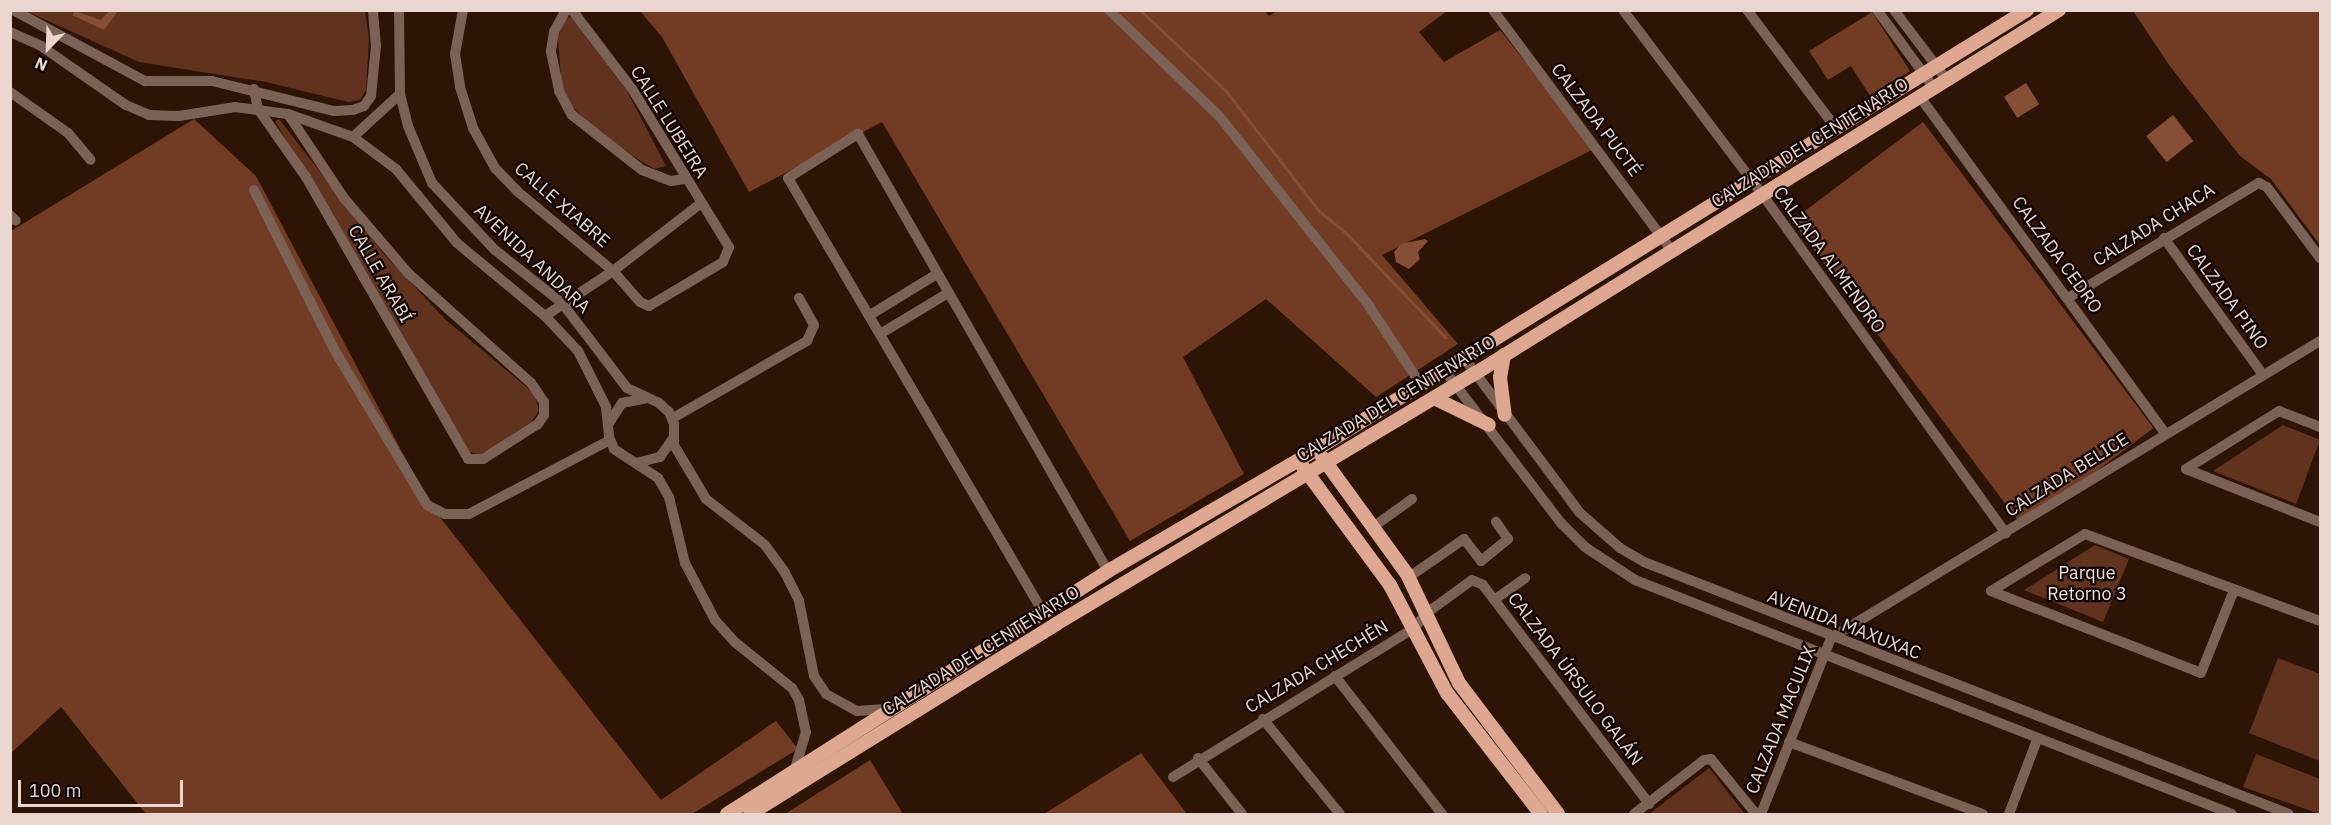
<!DOCTYPE html>
<html>
<head>
<meta charset="utf-8">
<style>
	body { margin:0 }
	#map { position:relative; width:2331px; height:825px; overflow:hidden; background:#2e1307; font-family:"IBM Plex Sans",sans-serif }
	div>[style] { position:absolute }
	[style*='--x'] { left:calc(var(--x)*1px); top:calc(var(--y)*1px); width:calc(var(--w)*1px); rotate:calc(var(--a)*1deg) }
	.green>* { inset:0; background:#61331f }
	.forest>* { inset:0; background:#723c24; transform-origin:0 0 }
	.water>* { inset:0; background:#864e35; transform-origin:0 0 }
	.stream>* { height:3px; margin:-1.5px; padding:0 1.5px; transform-origin:1.5px; border-radius:1.5px; background:#864e35 }
	.minor>* { height:10px; margin:-5px; padding:0 5px; transform-origin:5px; border-radius:5px; background:#7b6156 }
	.major>* { height:14px; margin:-7px; padding:0 7px; transform-origin:7px; border-radius:7px; background:#dda791 }
	span { translate:-50% -50%; white-space:nowrap; text-align:center; line-height:1.15; -webkit-text-stroke:4.5px #0e0402; paint-order:stroke }
	.street-label { font-size:18px; color:#e9d6ce }
	.park-label { font-size:18px; color:#f2e0d8 }
	.frame { position:absolute; inset:0; border:12px solid #e9d6ce; pointer-events:none }
	.north { position:absolute; left:18px; top:18px; width:60px; height:60px; -webkit-text-stroke:4px #0e0402; paint-order:stroke; rotate:203deg; font-size:16px; font-weight:700; line-height:24px; text-align:center; color:#e9d6ce }
	.north::after { content:''; display:block; margin:auto; width:21px; height:27px; background:#e9d6ce; clip-path:polygon(50% 0,100% 100%,50% 72%,0 100%) }
	.scale { position:absolute; left:18px; top:780px; width:165px; height:27px; box-sizing:border-box; border:3px solid #e9d6ce; border-top:0; padding-left:8px; font-size:18px; line-height:21px; white-space:nowrap; color:#e9d6ce; -webkit-text-stroke:4px #0e0402; paint-order:stroke }
</style>
</head>
<body>
<div id="map">
	<div class="green">
		<div style="clip-path:polygon(26px 11px,365px 11px,369px 39px,366px 90px,360px 100px,348px 102px,266px 82px,139px 62px)"></div>
		<div style="clip-path:polygon(571px 17px,627px 91px,666px 166px,654px 169px,609px 141px,576px 111px,562px 91px,558px 38px,564px 19px)"></div>
		<div style="clip-path:polygon(279px 119px,383px 253px,446px 320px,535px 394px,539px 411px,531px 422px,482px 455px,469px 452px,275px 121px)"></div>
		<div style="clip-path:polygon(2283px 425px,2320px 440px,2296px 504px,2213px 471px)"></div>
		<div style="clip-path:polygon(2095px 545px,2129px 559px,2103px 622px,2024px 590px)"></div>
		<div style="clip-path:polygon(2278px 658px,2320px 674px,2320px 761px,2249px 733px)"></div>
		<div style="clip-path:polygon(2256px 754px,2320px 779px,2320px 814px,2243px 787px)"></div>
		<div style="clip-path:polygon(1709px 768px,1745px 814px,1649px 814px)"></div>
	</div>
	<div class="forest">
		<div style="clip-path:polygon(1264px 10px,1269px 16px,1278px 10px,1447px 11px,1419px 32px,1444px 62px,1500px 30px,1594px 149px,1382px 255px,1458px 344px,1376px 397px,1266px 299px,1183px 357px,1244px 474px,1130px 541px,882px 122px,749px 192px,662px 37px,640px 11px)"></div>
		<div style="clip-path:polygon(2133px 11px,2320px 11px,2320px 245px,2271px 179px,2240px 156px,2169px 65px)"></div>
		<div style="clip-path:polygon(1872px 12px,1910px 71px,1870px 96px,1851px 66px,1828px 80px,1809px 51px)"></div>
		<div style="clip-path:polygon(194px 119px,256px 176px,429px 503px,661px 800px,776px 721px,798px 749px,692px 814px,146px 814px,61px 707px,11px 753px,11px 231px)"></div>
		<div style="left:1923px;top:122px;width:383px;height:164px;rotate:53deg"></div>
		<div style="clip-path:polygon(1141px 753px,1187px 814px,1044px 814px)"></div>
		<div style="clip-path:polygon(870px 760px,903px 814px,785px 814px)"></div>
	</div>
	<div class="water">
		<div style="clip-path:polygon(75px 11px,101px 20px,109px 11px,118px 11px,104px 30px,72px 15px)"></div>
		<div style="left:2026px;top:83px;width:25px;height:26px;rotate:58deg"></div>
		<div style="left:2173px;top:115px;width:33px;height:34px;rotate:52deg"></div>
		<div style="clip-path:polygon(1425px 239px,1428px 241px,1418px 252px,1420px 259px,1409px 269px,1396px 262px,1394px 252px,1401px 244px)"></div>
	</div>
	<div class="stream">
		<div style="--x:1140;--y:10;--w:118;--a:43.3"></div>
		<div style="--x:1226;--y:91;--w:152;--a:52.2"></div>
		<div style="--x:1319;--y:211;--w:35;--a:39"></div>
		<div style="--x:1346;--y:233;--w:144;--a:46.4"></div>
	</div>
	<div class="minor">
		<div style="--x:13;--y:10;--w:150;--a:28.3"></div>
		<div style="--x:145;--y:81;--w:67;--a:0"></div>
		<div style="--x:212;--y:81;--w:126;--a:13.8"></div>
		<div style="--x:334;--y:111;--w:19;--a:-3"></div>
		<div style="--x:353;--y:110;--w:12;--a:-20"></div>
		<div style="--x:364;--y:106;--w:12;--a:-55"></div>
		<div style="--x:371;--y:96;--w:50;--a:-84.3"></div>
		<div style="--x:376;--y:46;--w:36;--a:-95"></div>
		<div style="--x:399;--y:10;--w:84;--a:89.3"></div>
		<div style="--x:400;--y:94;--w:33;--a:76"></div>
		<div style="--x:408;--y:126;--w:62;--a:67.2"></div>
		<div style="--x:432;--y:183;--w:92;--a:46.8"></div>
		<div style="--x:495;--y:250;--w:85;--a:38.3"></div>
		<div style="--x:562;--y:303;--w:107;--a:52.6"></div>
		<div style="--x:627;--y:388;--w:35;--a:25"></div>
		<div style="--x:659;--y:403;--w:13;--a:42"></div>
		<div style="--x:669;--y:412;--w:13;--a:67"></div>
		<div style="--x:674;--y:424;--w:21;--a:90"></div>
		<div style="--x:674;--y:445;--w:63;--a:59.3"></div>
		<div style="--x:706;--y:499;--w:75;--a:37.9"></div>
		<div style="--x:765;--y:545;--w:34;--a:54"></div>
		<div style="--x:785;--y:573;--w:31;--a:63"></div>
		<div style="--x:799;--y:601;--w:76;--a:78.7"></div>
		<div style="--x:814;--y:676;--w:22;--a:56"></div>
		<div style="--x:826;--y:694;--w:35;--a:29"></div>
		<div style="--x:857;--y:711;--w:31;--a:-4"></div>
		<div style="--x:463;--y:10;--w:45;--a:100.3"></div>
		<div style="--x:455;--y:54;--w:33;--a:81"></div>
		<div style="--x:460;--y:87;--w:43;--a:72.4"></div>
		<div style="--x:473;--y:128;--w:46;--a:61.2"></div>
		<div style="--x:495;--y:168;--w:32;--a:46"></div>
		<div style="--x:517;--y:191;--w:125;--a:39.8"></div>
		<div style="--x:613;--y:271;--w:41;--a:48.9"></div>
		<div style="--x:640;--y:302;--w:10;--a:24"></div>
		<div style="--x:649;--y:306;--w:86;--a:-30.7"></div>
		<div style="--x:723;--y:262;--w:16;--a:-68"></div>
		<div style="--x:729;--y:247;--w:185;--a:-121.5"></div>
		<div style="--x:632;--y:89;--w:99;--a:-127.2"></div>
		<div style="--x:566;--y:10;--w:25;--a:119"></div>
		<div style="--x:554;--y:32;--w:20;--a:99"></div>
		<div style="--x:551;--y:52;--w:40;--a:78"></div>
		<div style="--x:559;--y:91;--w:27;--a:62"></div>
		<div style="--x:572;--y:115;--w:89;--a:38.2"></div>
		<div style="--x:642;--y:170;--w:31;--a:21"></div>
		<div style="--x:671;--y:181;--w:13;--a:-9"></div>
		<div style="--x:1109;--y:10;--w:154;--a:43.9"></div>
		<div style="--x:1220;--y:117;--w:241;--a:51.7"></div>
		<div style="--x:1369;--y:306;--w:95;--a:56.6"></div>
		<div style="--x:1493;--y:10;--w:299;--a:53.4"></div>
		<div style="--x:1623;--y:10;--w:231;--a:52.9"></div>
		<div style="--x:1762;--y:194;--w:418;--a:54.3"></div>
		<div style="--x:1747;--y:10;--w:148;--a:53"></div>
		<div style="--x:1877;--y:10;--w:97;--a:53.8"></div>
		<div style="--x:1894;--y:10;--w:88;--a:52.9"></div>
		<div style="--x:10;--y:32;--w:34;--a:24"></div>
		<div style="--x:41;--y:46;--w:103;--a:34.8"></div>
		<div style="--x:126;--y:105;--w:25;--a:23"></div>
		<div style="--x:149;--y:115;--w:30;--a:2"></div>
		<div style="--x:179;--y:116;--w:57;--a:-9.1"></div>
		<div style="--x:235;--y:107;--w:53;--a:7.5"></div>
		<div style="--x:288;--y:114;--w:69;--a:19.5"></div>
		<div style="--x:353;--y:137;--w:54;--a:36.7"></div>
		<div style="--x:396;--y:169;--w:96;--a:50.5"></div>
		<div style="--x:457;--y:243;--w:114;--a:39.7"></div>
		<div style="--x:545;--y:316;--w:48;--a:46.7"></div>
		<div style="--x:578;--y:351;--w:63;--a:63.4"></div>
		<div style="--x:606;--y:407;--w:30;--a:84"></div>
		<div style="--x:609;--y:437;--w:13;--a:67"></div>
		<div style="--x:614;--y:449;--w:53;--a:33.4"></div>
		<div style="--x:658;--y:478;--w:22;--a:60"></div>
		<div style="--x:669;--y:497;--w:68;--a:76.4"></div>
		<div style="--x:685;--y:563;--w:64;--a:62.2"></div>
		<div style="--x:715;--y:620;--w:31;--a:48"></div>
		<div style="--x:736;--y:643;--w:72;--a:38.8"></div>
		<div style="--x:792;--y:688;--w:14;--a:60"></div>
		<div style="--x:799;--y:700;--w:33;--a:78"></div>
		<div style="--x:806;--y:732;--w:42;--a:106.7"></div>
		<div style="--x:254;--y:89;--w:20;--a:79"></div>
		<div style="--x:258;--y:109;--w:83;--a:54.8"></div>
		<div style="--x:306;--y:177;--w:325;--a:60.1"></div>
		<div style="--x:468;--y:459;--w:15;--a:0"></div>
		<div style="--x:483;--y:459;--w:65;--a:-32.5"></div>
		<div style="--x:538;--y:424;--w:11;--a:-56"></div>
		<div style="--x:544;--y:415;--w:13;--a:-90"></div>
		<div style="--x:544;--y:402;--w:23;--a:-124"></div>
		<div style="--x:531;--y:383;--w:165;--a:-138.2"></div>
		<div style="--x:408;--y:273;--w:99;--a:-130.5"></div>
		<div style="--x:344;--y:198;--w:101;--a:-123.7"></div>
		<div style="--x:10;--y:92;--w:71;--a:35.3"></div>
		<div style="--x:68;--y:133;--w:35;--a:50"></div>
		<div style="--x:1920;--y:97;--w:417;--a:53.9"></div>
		<div style="--x:353;--y:137;--w:64;--a:-42.5"></div>
		<div style="--x:254;--y:190;--w:180;--a:63.3"></div>
		<div style="--x:335;--y:351;--w:179;--a:59.1"></div>
		<div style="--x:427;--y:505;--w:20;--a:27"></div>
		<div style="--x:445;--y:514;--w:24;--a:0"></div>
		<div style="--x:469;--y:514;--w:159;--a:-27.7"></div>
		<div style="--x:10;--y:215;--w:8;--a:45"></div>
		<div style="--x:2164;--y:238;--w:169;--a:54.1"></div>
		<div style="--x:2068;--y:298;--w:223;--a:-31.1"></div>
		<div style="--x:2259;--y:183;--w:9;--a:27"></div>
		<div style="--x:2267;--y:187;--w:89;--a:53.3"></div>
		<div style="--x:870;--y:315;--w:79;--a:-31.5"></div>
		<div style="--x:545;--y:316;--w:82;--a:-33.5"></div>
		<div style="--x:613;--y:271;--w:110;--a:-37.6"></div>
		<div style="--x:880;--y:334;--w:79;--a:-31.1"></div>
		<div style="--x:1464;--y:358;--w:192;--a:53.2"></div>
		<div style="--x:1579;--y:512;--w:55;--a:41.3"></div>
		<div style="--x:1620;--y:548;--w:28;--a:30"></div>
		<div style="--x:1644;--y:562;--w:692;--a:21.34"></div>
		<div style="--x:1444;--y:370;--w:193;--a:52.6"></div>
		<div style="--x:1561;--y:523;--w:34;--a:45"></div>
		<div style="--x:1585;--y:547;--w:60;--a:33.4"></div>
		<div style="--x:1635;--y:580;--w:641;--a:21.4"></div>
		<div style="--x:673;--y:418;--w:155;--a:-29.9"></div>
		<div style="--x:807;--y:341;--w:17;--a:-66"></div>
		<div style="--x:814;--y:325;--w:31;--a:-119"></div>
		<div style="--x:609;--y:423;--w:24;--a:-57"></div>
		<div style="--x:622;--y:403;--w:25;--a:-11"></div>
		<div style="--x:636;--y:463;--w:25;--a:-14"></div>
		<div style="--x:660;--y:457;--w:24;--a:-55"></div>
		<div style="--x:2186;--y:469;--w:110;--a:-31.9"></div>
		<div style="--x:2279;--y:411;--w:44;--a:21.3"></div>
		<div style="--x:2186;--y:469;--w:144;--a:21.6"></div>
		<div style="--x:1373;--y:527;--w:48;--a:-35.7"></div>
		<div style="--x:1409;--y:577;--w:67;--a:-34.6"></div>
		<div style="--x:1464;--y:539;--w:28;--a:52"></div>
		<div style="--x:1481;--y:561;--w:35;--a:-39"></div>
		<div style="--x:1508;--y:539;--w:21;--a:-125"></div>
		<div style="--x:1991;--y:591;--w:110;--a:-31.2"></div>
		<div style="--x:2085;--y:534;--w:251;--a:20.3"></div>
		<div style="--x:1991;--y:591;--w:225;--a:21.3"></div>
		<div style="--x:2201;--y:673;--w:89;--a:-68.3"></div>
		<div style="--x:1494;--y:600;--w:38;--a:-35"></div>
		<div style="--x:1043;--y:612;--w:503;--a:-120.44"></div>
		<div style="--x:788;--y:178;--w:83;--a:-32.2"></div>
		<div style="--x:858;--y:134;--w:503;--a:60.23"></div>
		<div style="--x:1831;--y:638;--w:572;--a:-31.27"></div>
		<div style="--x:1335;--y:676;--w:175;--a:52.2"></div>
		<div style="--x:1263;--y:719;--w:122;--a:51"></div>
		<div style="--x:1789;--y:742;--w:207;--a:20.4"></div>
		<div style="--x:1198;--y:758;--w:71;--a:51.8"></div>
		<div style="--x:1173;--y:777;--w:283;--a:-31.7"></div>
		<div style="--x:1414;--y:628;--w:21;--a:-49"></div>
		<div style="--x:1428;--y:612;--w:54;--a:-36"></div>
		<div style="--x:1472;--y:580;--w:12;--a:24"></div>
		<div style="--x:1483;--y:585;--w:275;--a:52.8"></div>
		<div style="--x:1634;--y:814;--w:88;--a:-37.6"></div>
		<div style="--x:1704;--y:760;--w:7;--a:-8"></div>
		<div style="--x:1711;--y:759;--w:71;--a:50.7"></div>
		<div style="--x:1761;--y:814;--w:189;--a:-68.3"></div>
		<div style="--x:2009;--y:814;--w:79;--a:-69.3"></div>
	</div>
	<div class="major">
		<div style="--x:1504;--y:355;--w:22;--a:100"></div>
		<div style="--x:1500;--y:377;--w:38;--a:83"></div>
		<div style="--x:1434;--y:398;--w:61;--a:26.1"></div>
		<div style="--x:1322;--y:457;--w:145;--a:54"></div>
		<div style="--x:1407;--y:574;--w:121;--a:64.5"></div>
		<div style="--x:1459;--y:683;--w:164;--a:52.9"></div>
		<div style="--x:1303;--y:467;--w:147;--a:53.6"></div>
		<div style="--x:1390;--y:585;--w:122;--a:62.2"></div>
		<div style="--x:1447;--y:693;--w:153;--a:52.2"></div>
		<div style="--x:727;--y:814;--w:452;--a:-32.5"></div>
		<div style="--x:1108;--y:571;--w:221;--a:-30.2"></div>
		<div style="--x:1299;--y:460;--w:856;--a:-31.72"></div>
		<div style="--x:750;--y:814;--w:360;--a:-31.8"></div>
		<div style="--x:1056;--y:624;--w:489;--a:-30.9"></div>
		<div style="--x:1476;--y:373;--w:687;--a:-31.91"></div>
	</div>
	<div class="street-label">
		<span style="left:1596px;top:120px;rotate:53deg">CALZADA PUCTÉ</span>
		<span style="left:669px;top:122px;rotate:58deg">CALLE LUBEIRA</span>
		<span style="left:1810px;top:143px;rotate:-32deg">CALZADA DEL CENTENARIO</span>
		<span style="left:562px;top:205px;rotate:41deg">CALLE XIABRE</span>
		<span style="left:2154px;top:225px;rotate:-32deg">CALZADA CHACA</span>
		<span style="left:2057px;top:255px;rotate:54deg">CALZADA CEDRO</span>
		<span style="left:532px;top:259px;rotate:43deg">AVENIDA ANDARA</span>
		<span style="left:1829px;top:260px;rotate:54deg">CALZADA ALMENDRO</span>
		<span style="left:380px;top:274px;rotate:60deg">CALLE ARABÍ</span>
		<span style="left:2227px;top:297px;rotate:54deg">CALZADA PINO</span>
		<span style="left:1396px;top:399px;rotate:-31deg">CALZADA DEL CENTENARIO</span>
		<span style="left:2067px;top:475px;rotate:-32deg">CALZADA BELICE</span>
		<span style="left:1844px;top:625px;rotate:21deg">AVENIDA MAXUXAC</span>
		<span style="left:981px;top:651px;rotate:-32deg">CALZADA DEL CENTENARIO</span>
		<span style="left:1317px;top:667px;rotate:-31deg">CALZADA CHECHÉN</span>
		<span style="left:1575px;top:679px;rotate:53deg">CALZADA ÚRSULO GALÁN</span>
		<span style="left:1781px;top:720px;rotate:-68deg">CALZADA MACULIX</span>
	</div>
	<div class="park-label">
		<span style="left:2087px;top:584px">Parque<br>Retorno 3</span>
	</div>
	<div class="frame"></div>
	<div class="north">N</div>
	<div class="scale">100 m</div>
</div>
</body>
</html>
